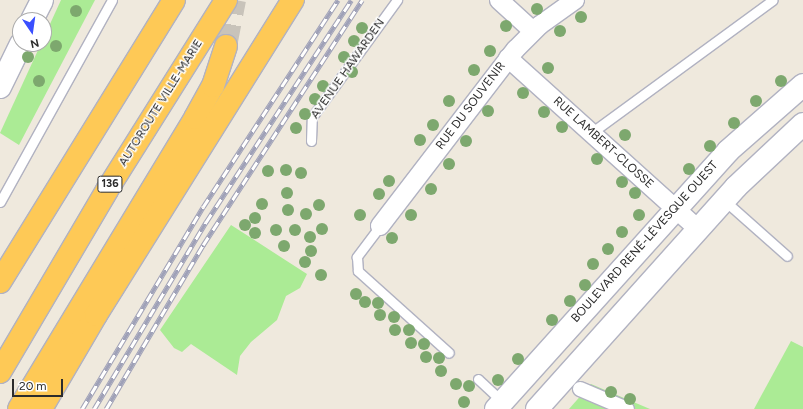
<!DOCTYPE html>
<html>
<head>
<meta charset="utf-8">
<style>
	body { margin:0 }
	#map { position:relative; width:803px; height:409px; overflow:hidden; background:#efe9dd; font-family:Figtree,sans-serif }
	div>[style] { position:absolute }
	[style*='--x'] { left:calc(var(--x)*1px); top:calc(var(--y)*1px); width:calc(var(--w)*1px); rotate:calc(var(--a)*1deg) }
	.green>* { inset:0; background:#abeb95 }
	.trunk-tunnel>* { height:22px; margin-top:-11px; transform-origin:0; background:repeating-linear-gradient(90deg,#c8c3ba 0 22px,transparent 0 33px) }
	.roads { filter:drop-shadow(1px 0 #b1b2c1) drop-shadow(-1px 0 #b1b2c1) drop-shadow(0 1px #b1b2c1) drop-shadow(0 -1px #b1b2c1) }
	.service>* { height:9px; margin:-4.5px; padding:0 4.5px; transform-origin:4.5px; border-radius:4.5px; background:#fff }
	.pedestrian>* { height:14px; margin:-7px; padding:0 7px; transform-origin:7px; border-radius:7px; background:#fff }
	.minor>* { height:18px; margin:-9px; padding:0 9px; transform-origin:9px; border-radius:9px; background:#fff }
	.secondary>* { height:22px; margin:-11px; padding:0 11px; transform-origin:11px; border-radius:11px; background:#fff }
	.trunk>* { height:22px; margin:-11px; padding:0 11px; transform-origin:11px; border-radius:11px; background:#fec956 }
	.rail>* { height:4.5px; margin-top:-2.25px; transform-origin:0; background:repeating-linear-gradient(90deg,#fff 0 9px,#9fa1b8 0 18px); box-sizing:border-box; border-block:1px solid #9fa1b8 }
	.trees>* { width:12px; height:12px; margin:-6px; border-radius:50%; background:#7da86e }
	span { translate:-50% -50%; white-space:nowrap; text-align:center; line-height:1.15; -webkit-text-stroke:3px #fff; paint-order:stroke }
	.shield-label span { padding:1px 3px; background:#fff; border:1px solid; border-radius:3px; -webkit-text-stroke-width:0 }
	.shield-label { font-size:11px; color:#2c2c2c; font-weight:700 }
	.street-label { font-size:12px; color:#2c2c2c }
	.north { position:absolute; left:12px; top:12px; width:40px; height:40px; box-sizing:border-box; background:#fff; border:1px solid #ababab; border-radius:50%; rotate:167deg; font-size:11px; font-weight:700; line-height:16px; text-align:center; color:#2c2c2c }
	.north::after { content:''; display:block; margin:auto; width:14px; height:18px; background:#3a4fff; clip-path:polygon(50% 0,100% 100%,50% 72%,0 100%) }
	.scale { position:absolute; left:12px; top:379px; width:51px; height:18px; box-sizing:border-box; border:2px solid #2c2c2c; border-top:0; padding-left:5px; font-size:12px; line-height:14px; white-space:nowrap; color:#2c2c2c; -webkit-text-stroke:3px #fff; paint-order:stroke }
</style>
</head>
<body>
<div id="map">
	<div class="green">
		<div style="clip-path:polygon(61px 0,95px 0,19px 145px,0 133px)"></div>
		<div style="clip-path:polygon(231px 225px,307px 274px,300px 288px,286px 296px,277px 320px,251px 342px,240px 356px,237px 375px,191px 344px,182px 352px,174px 348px,160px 330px)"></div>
		<div style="clip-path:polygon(791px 341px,803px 347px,803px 409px,754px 409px)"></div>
		<div style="clip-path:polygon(591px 384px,650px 409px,569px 409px)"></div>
	</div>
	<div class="trunk-tunnel">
		<div style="--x:226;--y:46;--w:47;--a:-78.9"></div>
	</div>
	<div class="roads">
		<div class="service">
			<div style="--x:591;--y:133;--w:225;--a:-36.2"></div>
			<div style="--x:311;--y:141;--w:24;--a:-88"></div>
			<div style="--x:312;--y:117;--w:145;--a:-54"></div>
			<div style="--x:724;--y:200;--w:84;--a:41.6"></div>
			<div style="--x:0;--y:202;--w:231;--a:-61"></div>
			<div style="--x:380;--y:226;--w:39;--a:127"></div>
			<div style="--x:357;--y:257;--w:14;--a:86"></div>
			<div style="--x:358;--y:271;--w:122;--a:42"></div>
			<div style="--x:478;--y:379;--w:33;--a:43"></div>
		</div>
		<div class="pedestrian">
			<div style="--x:580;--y:389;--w:51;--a:23.1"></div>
		</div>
		<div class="minor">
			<div style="--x:499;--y:0;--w:46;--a:42.4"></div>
			<div style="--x:508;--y:58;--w:256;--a:42"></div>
			<div style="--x:380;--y:226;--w:223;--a:-52.5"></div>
			<div style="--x:516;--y:49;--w:34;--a:-45"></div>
			<div style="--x:540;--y:25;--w:43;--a:-35.5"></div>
		</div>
		<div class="secondary">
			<div style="--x:32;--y:20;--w:22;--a:-63"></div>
			<div style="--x:0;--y:87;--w:48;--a:-64"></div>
			<div style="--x:496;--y:409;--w:347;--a:-48"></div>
			<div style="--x:728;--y:151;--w:100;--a:-41.3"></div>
			<div style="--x:537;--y:409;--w:298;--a:-48.1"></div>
			<div style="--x:736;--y:187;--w:92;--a:-43.2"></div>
		</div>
		<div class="trunk">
			<div style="--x:0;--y:282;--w:331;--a:-58.3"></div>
			<div style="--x:0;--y:372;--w:211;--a:-59.5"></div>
			<div style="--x:107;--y:190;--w:224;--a:-57.9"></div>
			<div style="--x:19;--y:409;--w:340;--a:-58.8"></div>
			<div style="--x:195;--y:118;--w:37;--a:-61"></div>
			<div style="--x:213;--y:86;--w:42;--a:-72"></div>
			<div style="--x:41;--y:409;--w:109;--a:-59.7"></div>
			<div style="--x:96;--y:315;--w:372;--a:-58"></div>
		</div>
	</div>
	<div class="rail">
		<div style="--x:82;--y:409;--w:235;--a:-59.1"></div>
		<div style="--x:203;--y:207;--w:247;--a:-56.9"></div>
		<div style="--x:94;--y:409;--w:218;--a:-59.1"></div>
		<div style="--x:206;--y:222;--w:265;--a:-56.8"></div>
		<div style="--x:106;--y:409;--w:191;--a:-59.4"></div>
		<div style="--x:203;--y:245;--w:292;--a:-57"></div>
	</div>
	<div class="trees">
		<div style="left:537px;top:9px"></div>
		<div style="left:76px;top:11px"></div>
		<div style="left:581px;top:17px"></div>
		<div style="left:506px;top:26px"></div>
		<div style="left:362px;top:28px"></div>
		<div style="left:560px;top:31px"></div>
		<div style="left:354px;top:41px"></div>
		<div style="left:56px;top:46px"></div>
		<div style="left:490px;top:51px"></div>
		<div style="left:28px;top:57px"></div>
		<div style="left:344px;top:57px"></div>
		<div style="left:548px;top:68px"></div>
		<div style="left:474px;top:70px"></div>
		<div style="left:352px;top:72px"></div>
		<div style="left:39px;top:81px"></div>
		<div style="left:781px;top:81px"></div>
		<div style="left:323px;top:86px"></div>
		<div style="left:523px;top:93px"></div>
		<div style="left:315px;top:99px"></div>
		<div style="left:449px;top:101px"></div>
		<div style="left:756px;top:101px"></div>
		<div style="left:488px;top:111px"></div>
		<div style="left:544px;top:112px"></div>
		<div style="left:305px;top:114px"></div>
		<div style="left:734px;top:123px"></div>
		<div style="left:433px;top:125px"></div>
		<div style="left:562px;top:127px"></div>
		<div style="left:296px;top:128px"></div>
		<div style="left:625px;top:135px"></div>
		<div style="left:420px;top:140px"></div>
		<div style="left:466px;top:141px"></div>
		<div style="left:710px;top:146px"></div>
		<div style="left:597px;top:159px"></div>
		<div style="left:449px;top:164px"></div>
		<div style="left:689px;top:169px"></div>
		<div style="left:286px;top:170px"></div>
		<div style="left:268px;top:171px"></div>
		<div style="left:301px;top:173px"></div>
		<div style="left:389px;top:181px"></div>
		<div style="left:622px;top:182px"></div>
		<div style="left:431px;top:189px"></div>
		<div style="left:287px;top:193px"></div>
		<div style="left:635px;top:193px"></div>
		<div style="left:379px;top:194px"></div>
		<div style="left:262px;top:204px"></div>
		<div style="left:319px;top:205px"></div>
		<div style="left:288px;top:210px"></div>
		<div style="left:306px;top:214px"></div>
		<div style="left:360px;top:215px"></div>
		<div style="left:411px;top:215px"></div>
		<div style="left:639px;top:215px"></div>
		<div style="left:255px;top:218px"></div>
		<div style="left:245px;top:225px"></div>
		<div style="left:322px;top:229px"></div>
		<div style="left:276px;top:230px"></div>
		<div style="left:295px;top:230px"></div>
		<div style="left:622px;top:232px"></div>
		<div style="left:255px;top:233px"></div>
		<div style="left:310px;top:237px"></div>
		<div style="left:392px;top:238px"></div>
		<div style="left:284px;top:246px"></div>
		<div style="left:608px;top:249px"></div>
		<div style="left:311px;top:251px"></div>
		<div style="left:305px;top:262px"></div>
		<div style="left:593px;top:264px"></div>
		<div style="left:321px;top:275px"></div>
		<div style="left:585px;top:285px"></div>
		<div style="left:356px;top:294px"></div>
		<div style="left:570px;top:301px"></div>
		<div style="left:365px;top:302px"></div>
		<div style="left:378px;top:303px"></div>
		<div style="left:380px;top:315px"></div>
		<div style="left:394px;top:317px"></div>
		<div style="left:552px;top:320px"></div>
		<div style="left:395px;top:330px"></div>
		<div style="left:409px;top:330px"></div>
		<div style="left:411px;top:343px"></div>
		<div style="left:424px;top:344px"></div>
		<div style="left:426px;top:357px"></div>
		<div style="left:439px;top:358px"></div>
		<div style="left:518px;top:359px"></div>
		<div style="left:441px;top:371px"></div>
		<div style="left:498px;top:380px"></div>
		<div style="left:456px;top:384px"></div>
		<div style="left:469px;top:386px"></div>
		<div style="left:611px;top:392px"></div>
		<div style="left:630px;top:399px"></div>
		<div style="left:464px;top:402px"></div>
	</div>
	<div class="shield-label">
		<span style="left:110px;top:184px">136</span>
	</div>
	<div class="street-label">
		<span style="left:348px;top:69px;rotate:-55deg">AVENUE HAWARDEN</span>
		<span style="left:161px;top:103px;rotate:-58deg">AUTOROUTE VILLE-MARIE</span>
		<span style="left:471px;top:106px;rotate:-53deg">RUE DU SOUVENIR</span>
		<span style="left:603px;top:143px;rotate:42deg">RUE LAMBERT-CLOSSE</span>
		<span style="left:645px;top:242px;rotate:-48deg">BOULEVARD RENÉ-LÉVESQUE OUEST</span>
	</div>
	<div class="north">N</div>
	<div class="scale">20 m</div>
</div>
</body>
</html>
